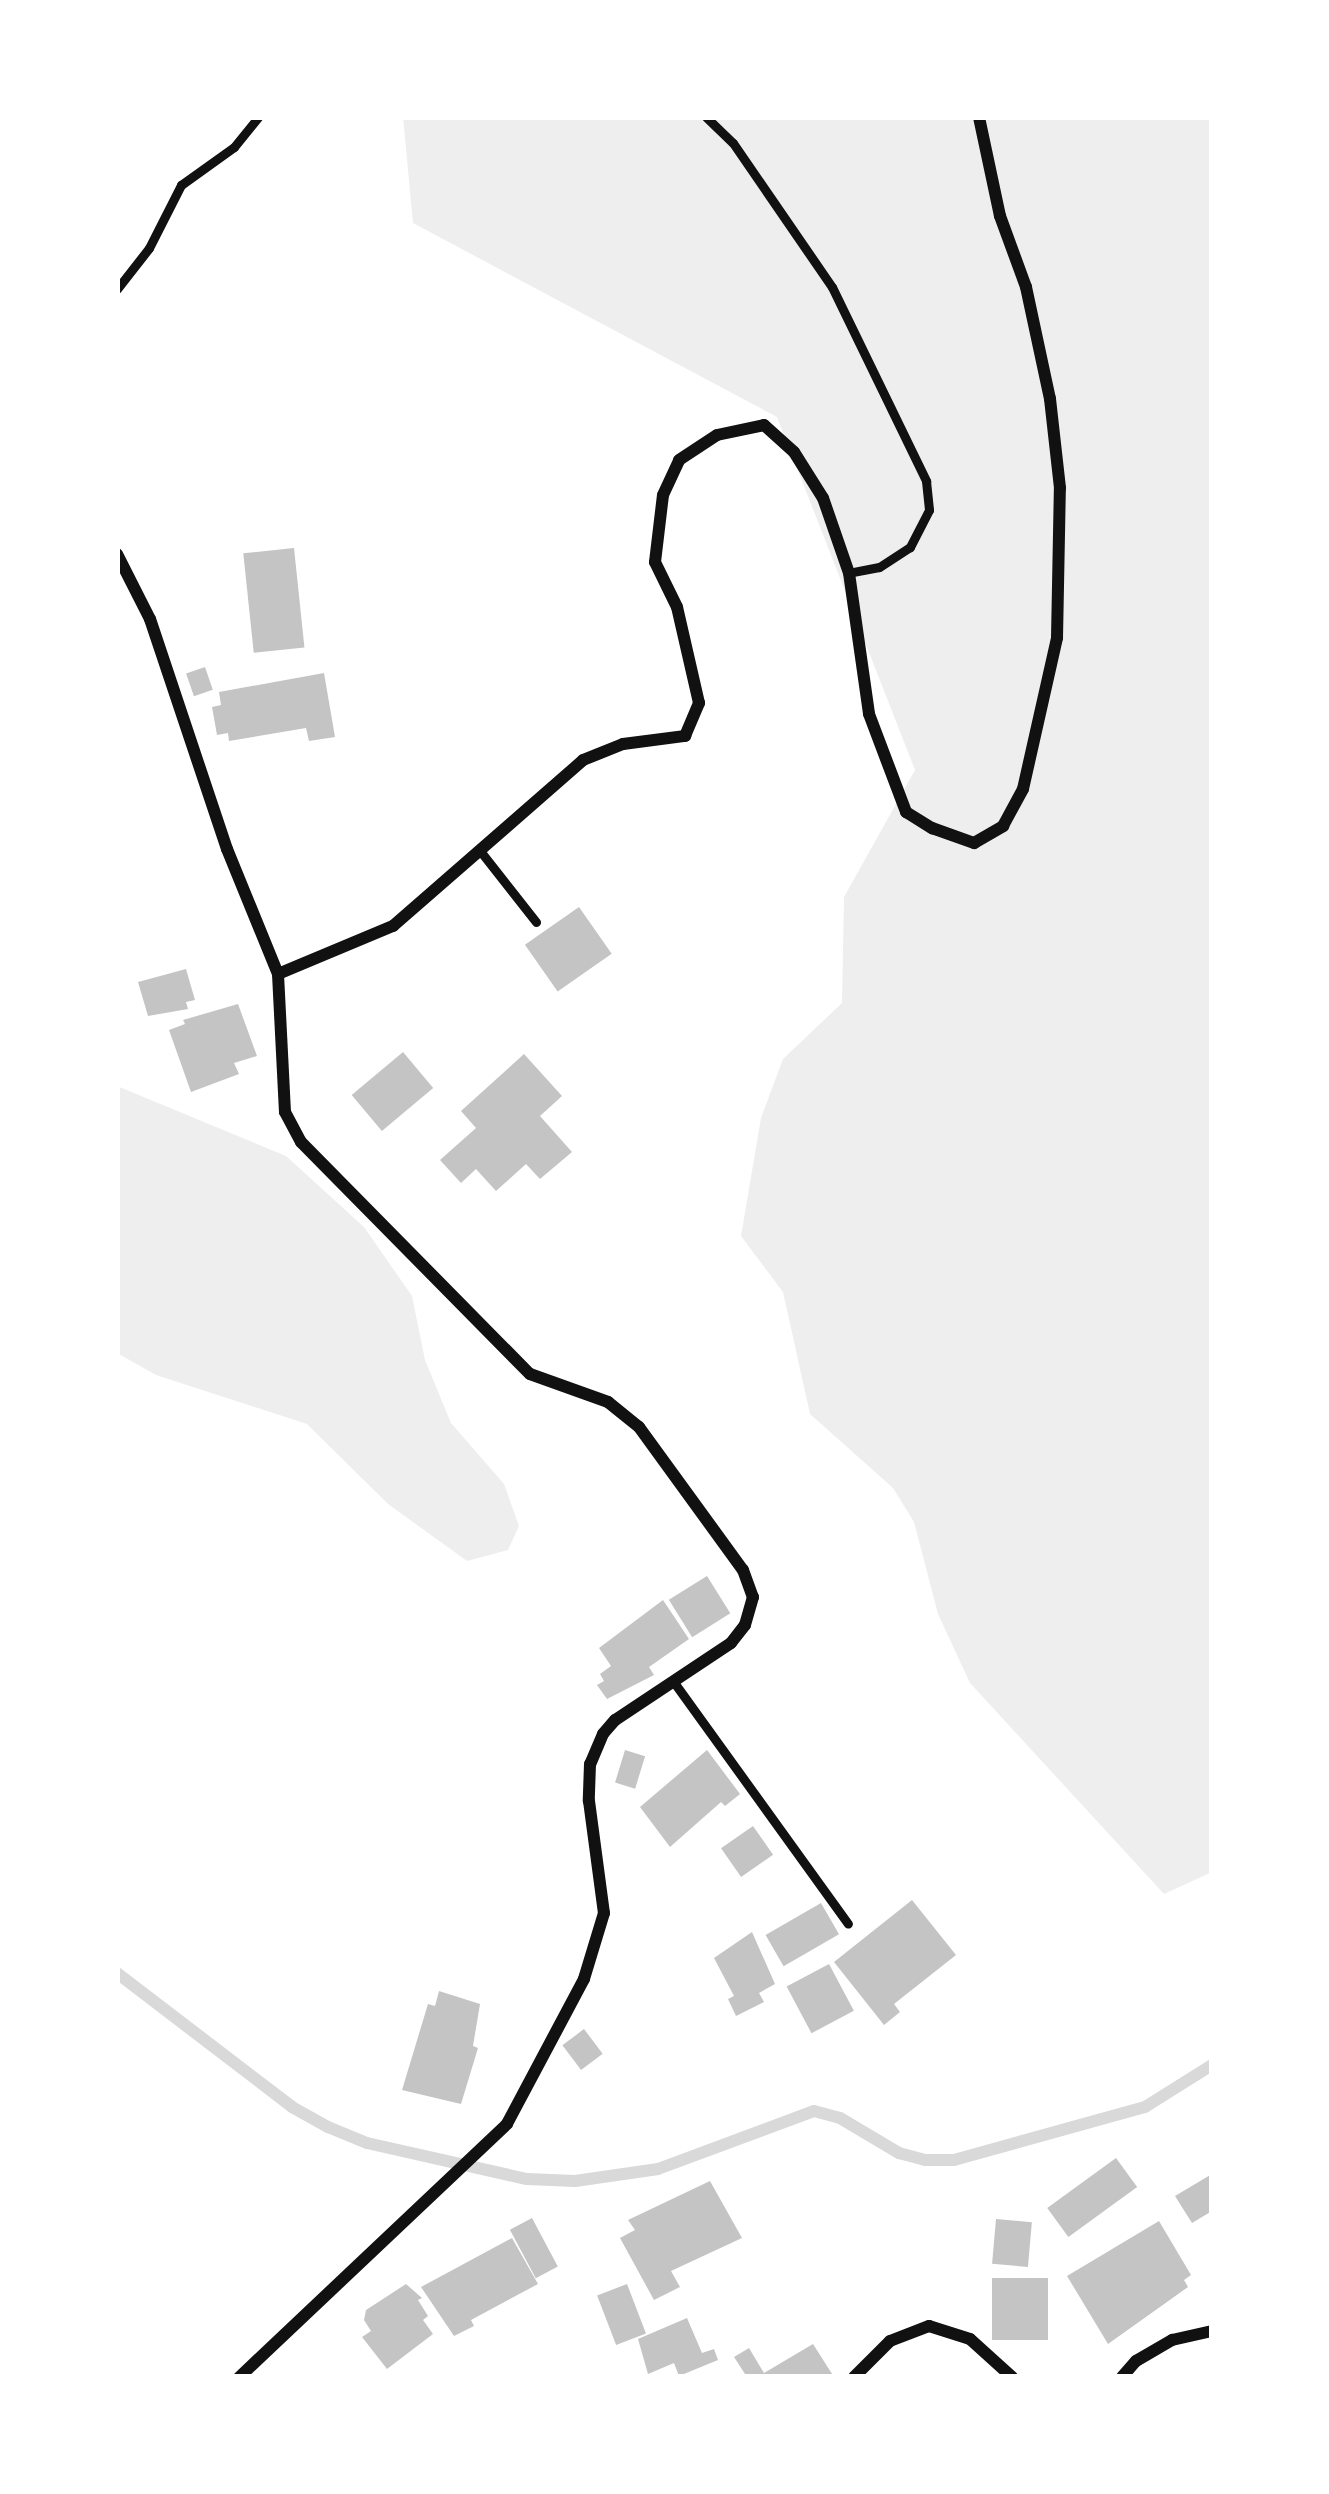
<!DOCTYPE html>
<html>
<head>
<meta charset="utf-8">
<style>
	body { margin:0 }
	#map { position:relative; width:1329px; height:2494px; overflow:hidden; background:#fff; font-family:"Noto Sans",sans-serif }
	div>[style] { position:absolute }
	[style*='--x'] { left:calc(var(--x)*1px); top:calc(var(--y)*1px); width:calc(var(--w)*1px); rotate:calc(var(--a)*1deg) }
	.green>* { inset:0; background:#eee }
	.stream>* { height:12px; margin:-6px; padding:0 6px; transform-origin:6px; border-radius:6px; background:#d9d9d9 }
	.building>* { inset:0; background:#c4c4c4; transform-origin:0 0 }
	.service>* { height:9px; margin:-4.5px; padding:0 4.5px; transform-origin:4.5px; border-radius:4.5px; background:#111 }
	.minor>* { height:12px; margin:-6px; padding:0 6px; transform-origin:6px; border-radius:6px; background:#111 }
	span { translate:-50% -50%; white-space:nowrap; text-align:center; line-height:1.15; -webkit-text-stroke:9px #fff; paint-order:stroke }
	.frame { position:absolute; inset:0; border:120px solid #fff; pointer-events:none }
</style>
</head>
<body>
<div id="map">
	<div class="green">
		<div style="clip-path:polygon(403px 117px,1212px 117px,1212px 1872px,1164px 1894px,970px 1683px,938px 1614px,914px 1522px,893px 1488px,810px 1414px,783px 1292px,741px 1236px,761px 1118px,783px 1059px,842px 1003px,844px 897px,915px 770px,777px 417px,413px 223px)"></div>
		<div style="clip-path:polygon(117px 1086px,286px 1156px,364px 1227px,412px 1296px,425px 1360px,451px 1423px,504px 1484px,519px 1526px,508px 1550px,467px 1561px,388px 1504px,307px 1424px,156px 1375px,117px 1353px)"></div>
	</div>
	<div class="stream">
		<div style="--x:117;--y:1973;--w:220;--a:37.4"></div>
		<div style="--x:292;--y:2107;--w:41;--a:29.1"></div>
		<div style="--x:328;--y:2127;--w:42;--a:22.3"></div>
		<div style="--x:367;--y:2143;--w:164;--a:12.7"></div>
		<div style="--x:527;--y:2179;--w:48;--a:2.4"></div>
		<div style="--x:575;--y:2181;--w:84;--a:-8.2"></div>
		<div style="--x:658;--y:2169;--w:166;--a:-20.4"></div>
		<div style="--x:814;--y:2111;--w:27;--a:15"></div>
		<div style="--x:840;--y:2118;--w:69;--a:30.7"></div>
		<div style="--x:899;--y:2153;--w:27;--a:15"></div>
		<div style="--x:925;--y:2160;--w:29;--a:0"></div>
		<div style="--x:954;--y:2160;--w:198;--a:-15.5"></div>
		<div style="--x:1145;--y:2107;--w:79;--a:-32.1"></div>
	</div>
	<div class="building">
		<div style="left:294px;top:548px;width:100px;height:51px;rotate:84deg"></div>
		<div style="left:205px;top:667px;width:24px;height:20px;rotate:71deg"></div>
		<div style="clip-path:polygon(324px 673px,335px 737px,309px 741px,306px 728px,229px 741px,228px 733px,217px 735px,212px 707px,221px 705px,219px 692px)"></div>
		<div style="left:579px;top:907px;width:57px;height:66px;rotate:55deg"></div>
		<div style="clip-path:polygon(186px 969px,195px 1000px,186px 1002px,188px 1009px,148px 1016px,138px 982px)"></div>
		<div style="clip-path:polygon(238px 1004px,257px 1056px,234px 1063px,239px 1074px,191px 1092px,169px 1030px,185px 1024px,183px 1020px)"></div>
		<div style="left:403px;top:1052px;width:47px;height:67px;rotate:50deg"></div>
		<div style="clip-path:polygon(524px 1054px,562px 1096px,540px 1116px,572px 1152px,540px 1179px,526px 1164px,496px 1191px,476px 1169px,461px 1183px,440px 1160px,476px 1128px,461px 1111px)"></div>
		<div style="left:707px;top:1576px;width:44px;height:45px;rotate:58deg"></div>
		<div style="clip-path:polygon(663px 1600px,689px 1639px,649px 1667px,654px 1675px,607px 1699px,597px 1685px,604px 1681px,600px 1674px,611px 1666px,599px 1648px)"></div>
		<div style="left:625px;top:1750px;width:21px;height:34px;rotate:17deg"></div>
		<div style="clip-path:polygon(707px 1750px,740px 1794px,725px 1806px,721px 1802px,670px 1847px,640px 1807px)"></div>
		<div style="left:753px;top:1826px;width:35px;height:39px;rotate:55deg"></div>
		<div style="clip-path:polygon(912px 1900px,956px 1955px,894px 2004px,900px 2012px,884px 2025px,834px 1962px)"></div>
		<div style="left:821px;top:1903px;width:36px;height:64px;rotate:60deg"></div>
		<div style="clip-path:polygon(752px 1932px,775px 1984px,759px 1993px,764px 2002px,736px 2016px,728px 1999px,734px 1996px,714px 1958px)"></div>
		<div style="left:829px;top:1964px;width:53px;height:48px;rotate:62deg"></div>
		<div style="clip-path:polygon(439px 1991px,480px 2004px,473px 2046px,478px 2048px,461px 2104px,402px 2090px,428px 2004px,435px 2006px)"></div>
		<div style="left:584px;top:2029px;width:31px;height:27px;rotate:53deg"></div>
		<div style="left:1116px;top:2158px;width:36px;height:85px;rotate:54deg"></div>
		<div style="clip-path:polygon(1212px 2174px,1212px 2211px,1192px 2223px,1175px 2196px)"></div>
		<div style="clip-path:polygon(710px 2181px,742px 2238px,671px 2271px,680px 2287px,654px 2300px,620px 2238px,635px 2230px,628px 2220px)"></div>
		<div style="left:532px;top:2218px;width:55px;height:25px;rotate:62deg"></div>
		<div style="left:996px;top:2219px;width:36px;height:45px;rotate:5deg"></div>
		<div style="clip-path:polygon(1159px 2221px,1191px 2275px,1184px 2280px,1188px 2287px,1108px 2344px,1067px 2276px)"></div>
		<div style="clip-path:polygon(512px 2238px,538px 2284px,471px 2320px,474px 2326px,454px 2336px,421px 2287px)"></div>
		<div style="left:1048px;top:2278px;width:62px;height:56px;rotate:90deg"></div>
		<div style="clip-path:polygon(406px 2284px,422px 2298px,418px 2300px,428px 2316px,423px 2320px,433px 2334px,387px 2369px,362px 2337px,371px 2331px,364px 2320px,366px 2310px)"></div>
		<div style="left:627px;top:2284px;width:53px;height:32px;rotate:69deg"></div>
		<div style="clip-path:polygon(687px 2318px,702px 2353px,714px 2349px,718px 2360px,679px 2376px,674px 2363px,648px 2374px,638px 2339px)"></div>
		<div style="clip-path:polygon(813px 2344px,834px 2377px,747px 2377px,734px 2357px,749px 2348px,764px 2373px)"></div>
	</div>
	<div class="service">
		<div style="--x:706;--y:117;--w:37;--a:44"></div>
		<div style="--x:733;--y:143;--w:175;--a:55.5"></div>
		<div style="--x:832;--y:287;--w:216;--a:64.1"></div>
		<div style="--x:926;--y:481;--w:29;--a:84"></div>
		<div style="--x:929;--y:510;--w:42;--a:117.2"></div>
		<div style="--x:910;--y:547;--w:37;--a:147"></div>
		<div style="--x:879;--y:567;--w:31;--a:169"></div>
		<div style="--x:117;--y:289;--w:52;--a:-52"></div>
		<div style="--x:149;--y:248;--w:71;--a:-63.1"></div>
		<div style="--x:181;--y:185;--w:65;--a:-35.6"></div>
		<div style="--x:234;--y:147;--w:38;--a:-51"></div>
		<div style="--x:481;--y:852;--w:89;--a:51.8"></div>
		<div style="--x:673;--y:1681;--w:299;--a:54.2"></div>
	</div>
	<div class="minor">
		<div style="--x:117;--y:554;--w:73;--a:63.1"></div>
		<div style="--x:150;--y:619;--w:243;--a:71.5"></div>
		<div style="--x:227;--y:849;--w:135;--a:67.8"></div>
		<div style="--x:278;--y:974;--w:138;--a:87.1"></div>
		<div style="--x:285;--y:1112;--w:34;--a:62"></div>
		<div style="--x:301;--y:1142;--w:326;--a:45.4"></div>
		<div style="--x:530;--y:1374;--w:83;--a:19.7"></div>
		<div style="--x:608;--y:1402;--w:40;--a:39"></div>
		<div style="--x:639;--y:1427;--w:177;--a:54"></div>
		<div style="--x:743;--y:1570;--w:29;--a:70"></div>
		<div style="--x:753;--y:1597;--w:29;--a:106"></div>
		<div style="--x:745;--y:1625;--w:23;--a:128"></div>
		<div style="--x:731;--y:1643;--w:139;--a:146.4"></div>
		<div style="--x:615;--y:1720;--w:18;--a:131"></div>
		<div style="--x:603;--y:1734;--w:33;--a:113"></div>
		<div style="--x:590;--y:1764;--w:37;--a:92"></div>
		<div style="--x:589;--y:1801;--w:113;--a:82.4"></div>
		<div style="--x:604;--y:1913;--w:69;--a:106.9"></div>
		<div style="--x:584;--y:1979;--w:164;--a:118"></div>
		<div style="--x:507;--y:2124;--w:369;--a:136.6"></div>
		<div style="--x:278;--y:974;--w:125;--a:-22.7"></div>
		<div style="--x:393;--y:926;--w:252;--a:-41.1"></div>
		<div style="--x:583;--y:760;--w:43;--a:-21.8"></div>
		<div style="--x:623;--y:744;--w:63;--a:-7.4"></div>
		<div style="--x:685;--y:736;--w:36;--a:-67"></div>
		<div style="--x:699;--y:703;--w:98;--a:-102.9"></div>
		<div style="--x:677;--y:607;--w:50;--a:-116.1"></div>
		<div style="--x:655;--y:562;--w:67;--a:-83.2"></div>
		<div style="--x:663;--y:495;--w:38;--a:-65"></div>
		<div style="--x:679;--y:460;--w:45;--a:-33.3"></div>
		<div style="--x:717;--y:435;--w:48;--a:-12"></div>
		<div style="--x:764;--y:425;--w:40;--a:42"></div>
		<div style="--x:794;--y:452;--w:54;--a:57.8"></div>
		<div style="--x:823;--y:498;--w:79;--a:70.9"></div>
		<div style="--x:849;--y:573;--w:142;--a:81.9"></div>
		<div style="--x:869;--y:714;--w:105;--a:69.3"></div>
		<div style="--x:906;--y:812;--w:31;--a:32"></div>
		<div style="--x:932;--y:828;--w:45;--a:19.7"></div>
		<div style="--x:974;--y:843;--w:34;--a:-30"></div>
		<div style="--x:1003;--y:826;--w:42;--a:-61.6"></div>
		<div style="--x:1023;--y:789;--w:155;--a:-77.3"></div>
		<div style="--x:1057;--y:638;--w:150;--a:-88.9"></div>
		<div style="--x:1060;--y:488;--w:90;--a:-96.4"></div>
		<div style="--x:1050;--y:399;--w:115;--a:-102.1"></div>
		<div style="--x:1026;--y:287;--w:76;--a:-110.1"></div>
		<div style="--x:1000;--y:216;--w:101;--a:-102"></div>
		<div style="--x:854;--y:2377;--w:51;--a:-45"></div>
		<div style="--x:890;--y:2341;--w:42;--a:-21"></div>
		<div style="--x:929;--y:2326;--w:43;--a:17.6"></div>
		<div style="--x:970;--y:2339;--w:57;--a:42.1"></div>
		<div style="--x:1122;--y:2377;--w:21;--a:-49"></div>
		<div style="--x:1136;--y:2361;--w:42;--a:-30.3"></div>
		<div style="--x:1172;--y:2340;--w:41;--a:-12.7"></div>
	</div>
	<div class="frame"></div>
</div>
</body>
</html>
